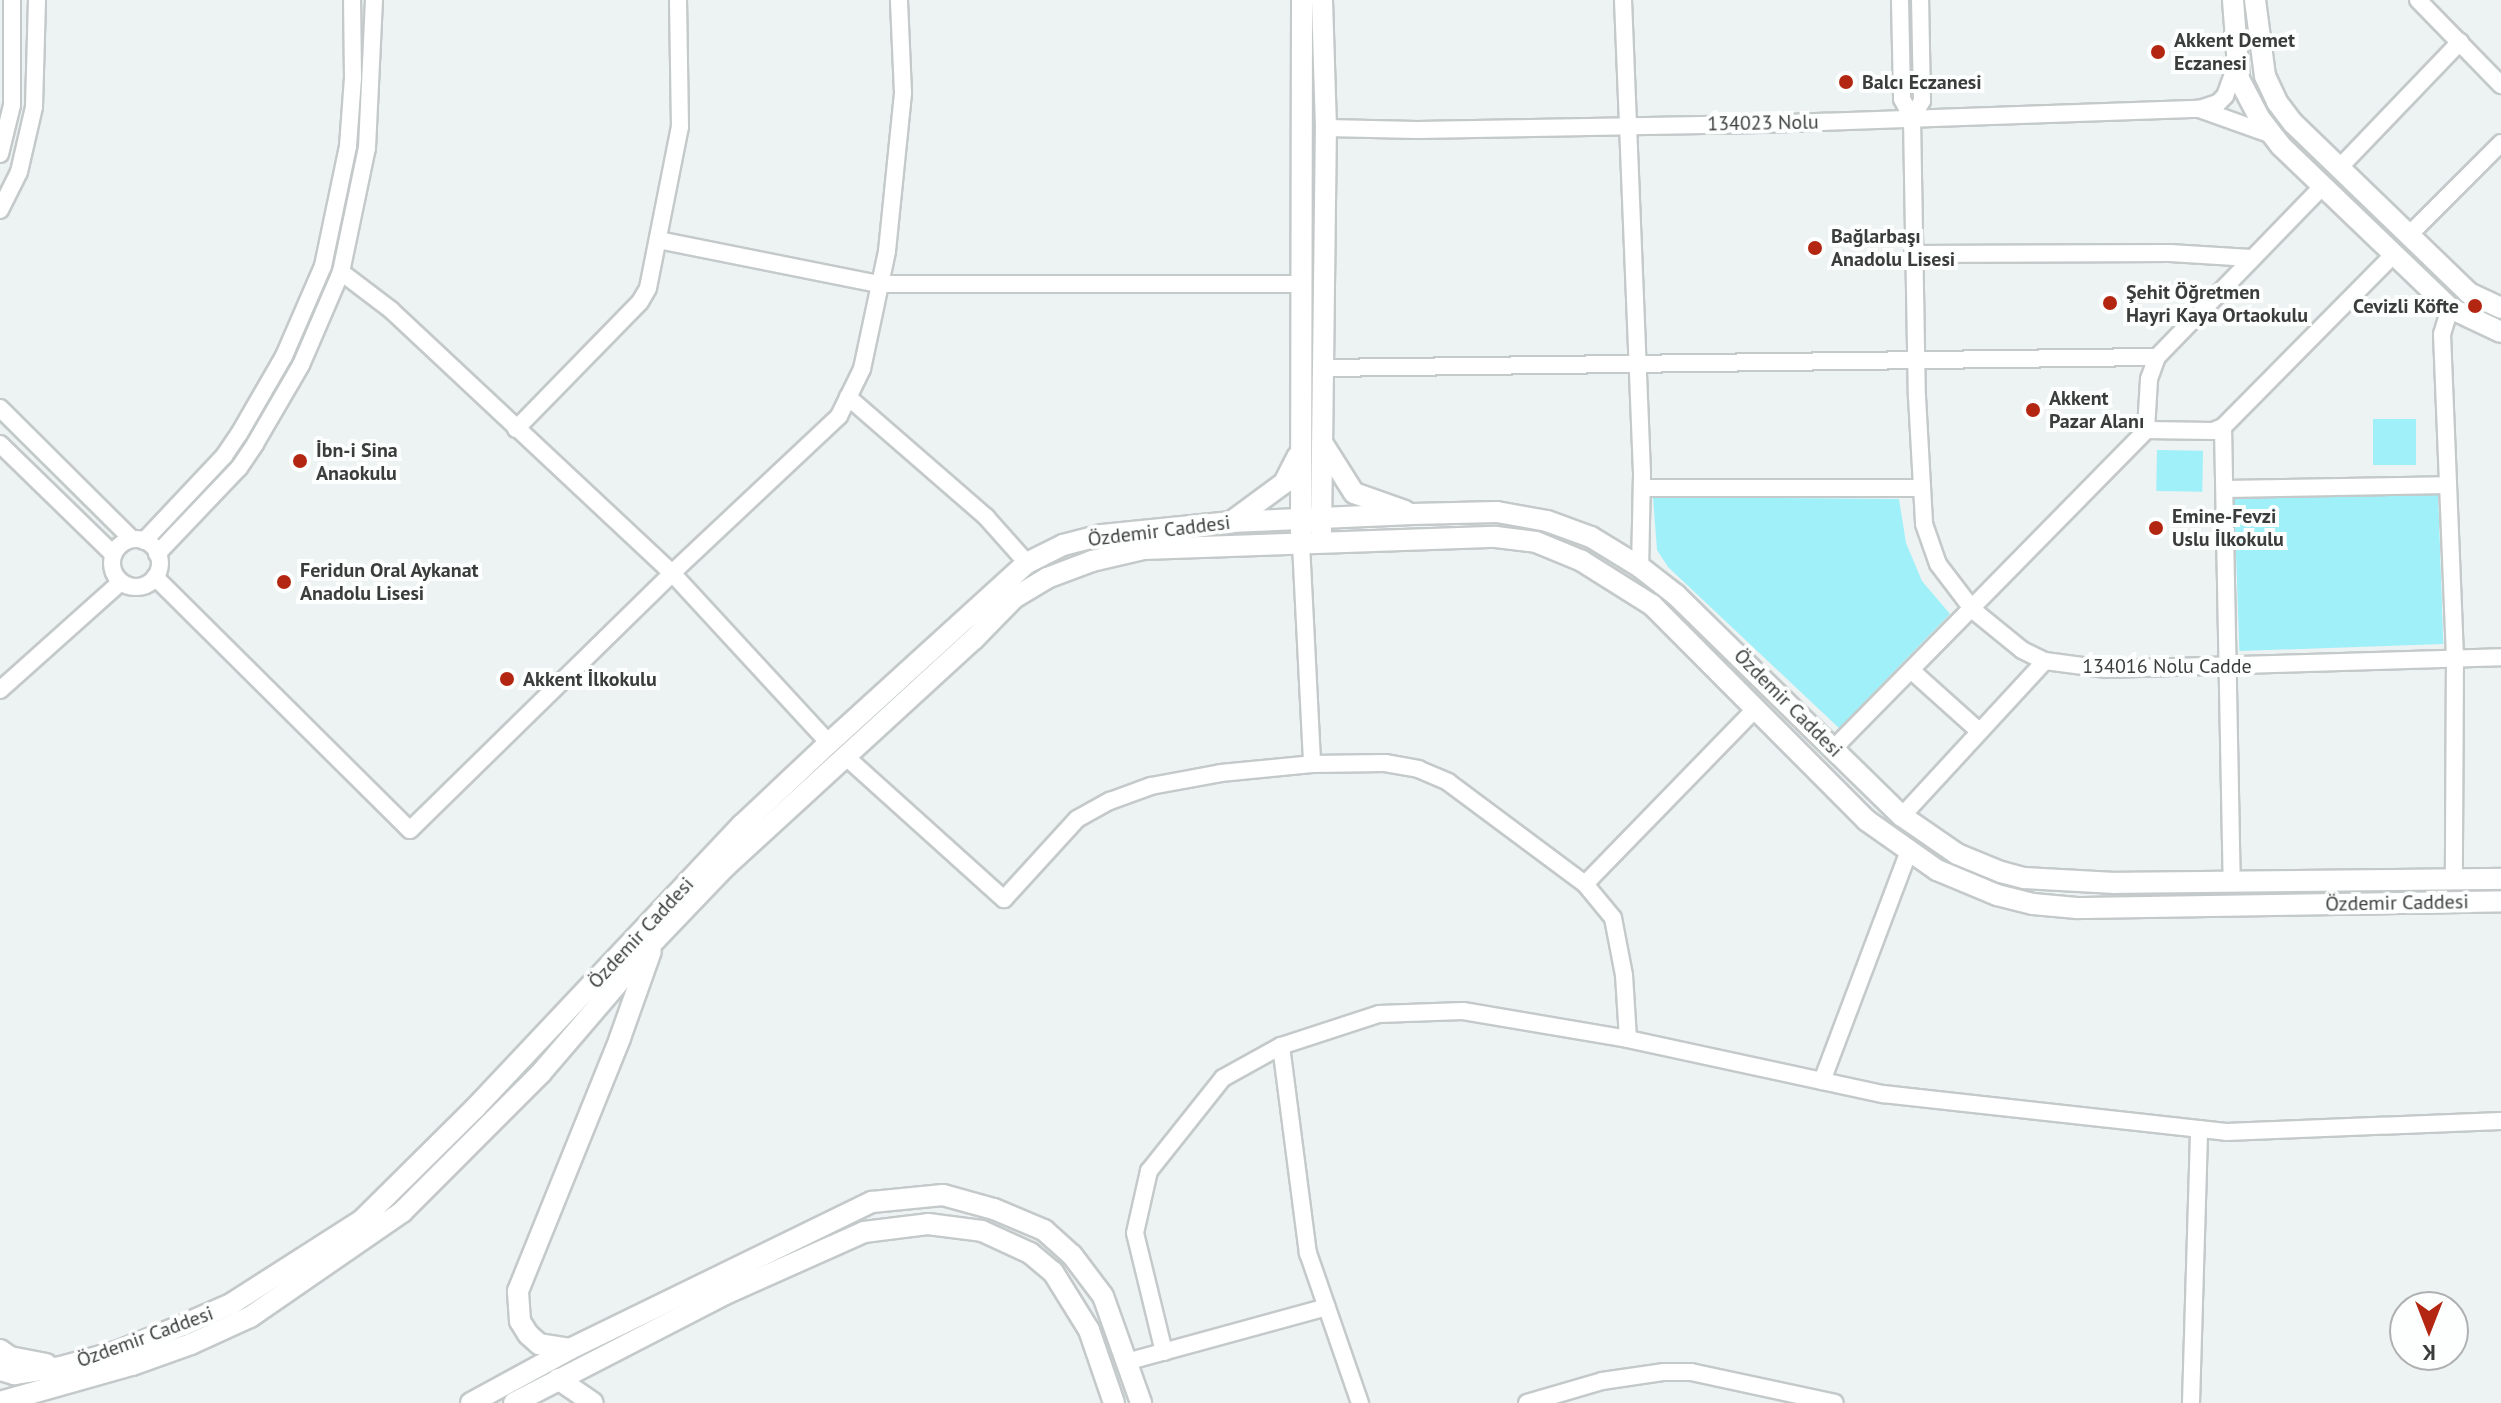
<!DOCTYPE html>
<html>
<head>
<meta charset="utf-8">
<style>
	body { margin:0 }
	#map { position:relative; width:2501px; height:1403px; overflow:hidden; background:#edf2f3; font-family:"PT Sans",sans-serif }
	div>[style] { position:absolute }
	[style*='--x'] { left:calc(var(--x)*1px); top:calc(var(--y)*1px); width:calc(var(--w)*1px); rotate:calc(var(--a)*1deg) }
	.green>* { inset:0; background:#9ff0f8; transform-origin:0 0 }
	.roads { filter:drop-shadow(2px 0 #c4c9ca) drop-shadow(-2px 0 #c4c9ca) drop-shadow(0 2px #c4c9ca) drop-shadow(0 -2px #c4c9ca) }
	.minor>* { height:16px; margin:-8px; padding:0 8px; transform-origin:8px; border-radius:8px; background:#fff }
	.minor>.ring { margin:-8px; padding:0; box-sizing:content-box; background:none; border:16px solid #fff; border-radius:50% }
	.major>* { height:20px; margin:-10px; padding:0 10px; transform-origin:10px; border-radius:10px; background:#fff }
	.dots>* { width:22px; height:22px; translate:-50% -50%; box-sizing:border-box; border:4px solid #fdffff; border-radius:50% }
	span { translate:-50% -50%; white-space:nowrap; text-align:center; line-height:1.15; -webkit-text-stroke:8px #fdffff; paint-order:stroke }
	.poi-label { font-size:20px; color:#3b3d3d; font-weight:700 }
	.left { translate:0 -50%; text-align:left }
	.right { translate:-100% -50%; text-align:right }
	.street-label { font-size:20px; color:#3b3d3d }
	.north { position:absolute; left:2389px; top:1291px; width:80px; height:80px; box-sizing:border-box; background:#fdffff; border:2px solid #afb1b1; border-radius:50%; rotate:180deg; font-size:22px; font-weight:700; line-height:32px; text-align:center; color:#3b3d3d }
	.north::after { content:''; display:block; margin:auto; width:28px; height:36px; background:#b32612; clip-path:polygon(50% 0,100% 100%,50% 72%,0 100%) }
</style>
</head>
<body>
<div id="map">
	<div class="green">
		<div style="left:2373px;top:419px;width:43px;height:46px"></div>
		<div style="left:2157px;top:450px;width:46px;height:41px;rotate:1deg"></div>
		<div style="left:2438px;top:492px;width:152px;height:204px;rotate:88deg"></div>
		<div style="clip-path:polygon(1653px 497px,1899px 499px,1906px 543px,1922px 581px,1950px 614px,1839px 728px,1668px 567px,1657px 550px)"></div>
	</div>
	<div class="roads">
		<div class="minor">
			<div style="--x:1623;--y:0;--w:475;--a:87.7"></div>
			<div style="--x:1642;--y:475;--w:92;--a:91.2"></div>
			<div style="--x:1900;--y:0;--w:99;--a:88.8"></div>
			<div style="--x:1902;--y:99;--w:21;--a:62"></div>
			<div style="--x:1912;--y:118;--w:279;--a:89"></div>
			<div style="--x:1917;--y:397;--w:127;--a:86.8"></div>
			<div style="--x:1924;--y:524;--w:42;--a:70.7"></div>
			<div style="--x:1938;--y:564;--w:58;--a:52.7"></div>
			<div style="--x:1973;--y:610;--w:63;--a:39.2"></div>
			<div style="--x:2022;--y:650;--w:25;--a:26"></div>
			<div style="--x:2045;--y:661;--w:62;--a:7.5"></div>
			<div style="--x:2106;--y:669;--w:395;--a:-1.7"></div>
			<div style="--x:2418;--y:0;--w:119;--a:45.7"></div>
			<div style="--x:2199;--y:109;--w:77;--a:19.6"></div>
			<div style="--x:1912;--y:118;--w:20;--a:-60"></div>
			<div style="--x:1922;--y:101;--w:101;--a:-91.1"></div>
			<div style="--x:1326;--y:128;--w:91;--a:1.3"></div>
			<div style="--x:1417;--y:130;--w:344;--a:-1"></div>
			<div style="--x:1761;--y:124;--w:438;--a:-2"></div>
			<div style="--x:2199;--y:109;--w:20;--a:-18"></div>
			<div style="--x:2218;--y:103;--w:10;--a:-45"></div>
			<div style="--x:2225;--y:96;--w:32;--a:-70"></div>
			<div style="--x:0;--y:154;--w:50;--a:-76.2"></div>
			<div style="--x:12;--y:105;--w:105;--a:-90"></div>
			<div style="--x:2339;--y:168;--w:175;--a:-46.2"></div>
			<div style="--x:0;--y:210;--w:42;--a:-63.4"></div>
			<div style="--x:19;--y:172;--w:67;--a:-77"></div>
			<div style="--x:34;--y:107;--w:107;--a:-88.4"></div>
			<div style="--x:2409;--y:235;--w:130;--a:-45"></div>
			<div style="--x:658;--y:240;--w:225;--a:11.3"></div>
			<div style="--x:879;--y:284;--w:423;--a:0"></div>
			<div style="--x:1913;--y:254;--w:257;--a:-0.2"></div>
			<div style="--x:2170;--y:253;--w:81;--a:3.5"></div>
			<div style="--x:341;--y:272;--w:63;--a:37.2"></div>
			<div style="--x:391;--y:310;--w:385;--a:43.1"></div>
			<div style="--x:672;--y:573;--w:231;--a:47.3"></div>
			<div style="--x:2450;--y:308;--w:27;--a:107"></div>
			<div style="--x:2442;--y:334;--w:322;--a:87.7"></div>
			<div style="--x:2455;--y:656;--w:224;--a:90.3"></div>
			<div style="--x:1323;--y:368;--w:834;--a:-0.76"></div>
			<div style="--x:848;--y:397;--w:183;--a:41"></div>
			<div style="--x:986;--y:517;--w:62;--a:48.3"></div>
			<div style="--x:0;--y:408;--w:186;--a:44.8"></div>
			<div style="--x:2223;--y:427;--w:455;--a:88.9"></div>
			<div style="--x:516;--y:429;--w:177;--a:-45.7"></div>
			<div style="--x:640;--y:302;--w:16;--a:-60"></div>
			<div style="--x:648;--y:288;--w:164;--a:-78.8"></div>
			<div style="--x:680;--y:127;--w:127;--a:-90.9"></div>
			<div style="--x:2146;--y:430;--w:51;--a:-86.6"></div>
			<div style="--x:2149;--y:379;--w:23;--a:-70"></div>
			<div style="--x:2157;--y:357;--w:237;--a:-45.9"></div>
			<div style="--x:0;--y:444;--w:158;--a:44.2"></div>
			<div style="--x:1642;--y:488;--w:280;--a:0"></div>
			<div style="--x:2225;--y:489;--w:222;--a:-1"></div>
			<div class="ring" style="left:112px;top:539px;width:32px;height:32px"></div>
			<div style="--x:144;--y:541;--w:117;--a:-46.7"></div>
			<div style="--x:224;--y:456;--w:27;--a:-56"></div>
			<div style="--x:239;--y:434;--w:90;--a:-60"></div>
			<div style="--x:284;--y:356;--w:98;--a:-66.6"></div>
			<div style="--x:323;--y:266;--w:123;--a:-78.2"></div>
			<div style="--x:348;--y:146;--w:68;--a:-85.8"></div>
			<div style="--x:353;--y:78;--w:78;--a:-90.7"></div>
			<div style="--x:1301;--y:544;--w:220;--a:87.1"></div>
			<div style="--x:1312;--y:764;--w:73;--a:-0.8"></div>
			<div style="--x:1385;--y:763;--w:34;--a:10"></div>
			<div style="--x:1418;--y:769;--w:33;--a:23"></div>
			<div style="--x:1448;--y:782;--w:171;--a:36.7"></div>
			<div style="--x:1585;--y:884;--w:44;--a:50.5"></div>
			<div style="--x:1613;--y:918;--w:58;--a:79.1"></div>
			<div style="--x:1624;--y:975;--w:64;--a:86.4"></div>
			<div style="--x:157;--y:554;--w:119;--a:-46.4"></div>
			<div style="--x:239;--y:468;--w:29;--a:-56"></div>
			<div style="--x:255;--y:444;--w:91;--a:-59.8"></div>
			<div style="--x:301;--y:365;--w:101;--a:-66.7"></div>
			<div style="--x:341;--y:272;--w:127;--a:-78.2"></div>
			<div style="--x:367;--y:148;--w:148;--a:-87.3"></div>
			<div style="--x:155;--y:577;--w:359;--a:44.8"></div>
			<div style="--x:410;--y:830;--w:367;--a:-44.4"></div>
			<div style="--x:672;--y:573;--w:229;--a:-43.2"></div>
			<div style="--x:839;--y:416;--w:52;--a:-63.9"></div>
			<div style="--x:862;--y:369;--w:121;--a:-78"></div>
			<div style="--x:887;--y:251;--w:159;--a:-84.2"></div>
			<div style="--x:903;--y:93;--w:93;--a:-92.5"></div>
			<div style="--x:1912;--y:671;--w:91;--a:41.9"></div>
			<div style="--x:0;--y:690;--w:162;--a:-41.8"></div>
			<div style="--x:1834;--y:748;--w:445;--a:-45.5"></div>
			<div style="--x:2146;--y:430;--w:67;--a:0.9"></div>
			<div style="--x:2213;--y:431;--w:11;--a:-22"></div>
			<div style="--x:2223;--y:427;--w:242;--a:-45.3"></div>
			<div style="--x:845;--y:756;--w:214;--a:42"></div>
			<div style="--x:1004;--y:899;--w:108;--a:-47.6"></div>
			<div style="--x:1077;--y:819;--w:38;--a:-29"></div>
			<div style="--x:1110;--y:801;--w:44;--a:-20.1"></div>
			<div style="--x:1151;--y:786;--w:71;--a:-10.5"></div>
			<div style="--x:1221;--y:773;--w:91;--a:-5.6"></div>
			<div style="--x:1902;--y:816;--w:211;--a:-47.3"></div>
			<div style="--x:1585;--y:884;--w:245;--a:-45.8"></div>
			<div style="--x:1281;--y:1046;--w:209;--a:82.6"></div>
			<div style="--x:1308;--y:1253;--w:159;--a:70.9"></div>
			<div style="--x:1822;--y:1081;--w:246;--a:-69.3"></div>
			<div style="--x:1164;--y:1352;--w:122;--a:-103.7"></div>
			<div style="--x:1135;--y:1233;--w:64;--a:-77.3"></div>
			<div style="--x:1149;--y:1171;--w:119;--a:-51.5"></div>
			<div style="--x:1223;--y:1078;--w:66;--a:-28.9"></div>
			<div style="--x:1281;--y:1046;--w:103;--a:-18.1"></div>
			<div style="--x:1379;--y:1014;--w:84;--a:-2"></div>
			<div style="--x:1463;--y:1011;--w:167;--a:9.6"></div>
			<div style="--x:1628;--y:1039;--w:261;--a:12.2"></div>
			<div style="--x:1883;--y:1094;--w:345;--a:6.3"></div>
			<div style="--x:2226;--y:1132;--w:275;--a:-2.3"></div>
			<div style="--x:1126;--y:1362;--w:208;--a:-15.3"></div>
			<div style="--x:1527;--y:1403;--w:78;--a:-16.3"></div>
			<div style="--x:1602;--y:1381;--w:63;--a:-8.3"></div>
			<div style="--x:1664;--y:1372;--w:27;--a:0"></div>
			<div style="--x:1691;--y:1372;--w:147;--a:12.1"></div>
			<div style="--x:2191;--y:1403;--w:274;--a:-88.3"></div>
		</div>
		<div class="major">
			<div style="--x:2233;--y:0;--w:79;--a:85.7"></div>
			<div style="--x:2239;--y:79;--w:45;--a:62.3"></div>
			<div style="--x:2260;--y:119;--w:33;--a:52"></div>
			<div style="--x:2280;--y:145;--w:236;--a:43.8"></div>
			<div style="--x:2450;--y:308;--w:56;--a:25.2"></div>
			<div style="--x:2255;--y:0;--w:77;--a:82.5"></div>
			<div style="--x:2265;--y:76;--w:29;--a:65"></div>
			<div style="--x:2277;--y:102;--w:26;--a:53"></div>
			<div style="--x:2293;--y:123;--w:245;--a:44"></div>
			<div style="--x:2469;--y:293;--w:35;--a:25"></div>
			<div style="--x:1323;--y:444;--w:58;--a:57.7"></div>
			<div style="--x:1354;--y:493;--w:54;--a:19.4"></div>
			<div style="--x:1231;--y:522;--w:66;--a:-36.3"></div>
			<div style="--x:1284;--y:483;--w:30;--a:-63"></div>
			<div style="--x:1321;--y:531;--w:403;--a:-89.3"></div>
			<div style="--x:1326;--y:128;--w:128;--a:-91.8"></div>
			<div style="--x:1301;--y:532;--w:532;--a:-89.89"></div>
			<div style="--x:570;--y:1349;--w:31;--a:-171"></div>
			<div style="--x:539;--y:1344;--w:15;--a:-138"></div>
			<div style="--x:528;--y:1334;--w:15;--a:-122"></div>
			<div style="--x:520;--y:1321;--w:30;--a:-94"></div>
			<div style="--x:518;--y:1291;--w:273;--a:-68"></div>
			<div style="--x:620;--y:1038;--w:92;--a:-70.4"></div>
			<div style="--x:0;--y:1350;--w:12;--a:35"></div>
			<div style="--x:10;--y:1357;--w:37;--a:11"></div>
			<div style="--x:0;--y:1370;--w:15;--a:16"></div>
			<div style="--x:14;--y:1374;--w:48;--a:-8.5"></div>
			<div style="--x:61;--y:1367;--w:60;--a:-15.4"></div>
			<div style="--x:119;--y:1351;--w:69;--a:-22.1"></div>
			<div style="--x:183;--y:1325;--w:52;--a:-23.6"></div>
			<div style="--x:231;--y:1304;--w:154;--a:-32.6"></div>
			<div style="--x:361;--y:1221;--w:161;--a:-44.7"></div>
			<div style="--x:475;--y:1108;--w:389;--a:-46.7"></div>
			<div style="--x:742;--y:825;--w:120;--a:-43.3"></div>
			<div style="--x:829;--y:743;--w:268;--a:-42.3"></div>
			<div style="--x:1027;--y:563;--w:40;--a:-26.6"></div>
			<div style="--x:1063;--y:545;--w:40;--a:-14.4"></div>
			<div style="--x:1102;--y:535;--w:130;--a:-5.8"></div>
			<div style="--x:1231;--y:522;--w:181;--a:-2.5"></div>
			<div style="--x:1412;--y:514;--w:85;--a:-1.3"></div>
			<div style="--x:1497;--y:512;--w:51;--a:10.2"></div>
			<div style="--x:1547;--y:521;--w:47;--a:20"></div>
			<div style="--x:1591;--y:537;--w:57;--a:31.5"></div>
			<div style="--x:1640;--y:567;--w:46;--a:37.9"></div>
			<div style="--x:1676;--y:595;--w:316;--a:44.4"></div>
			<div style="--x:1902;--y:816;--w:67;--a:34.6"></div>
			<div style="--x:1957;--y:854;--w:48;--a:22.2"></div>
			<div style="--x:2001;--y:872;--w:24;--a:15"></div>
			<div style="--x:2024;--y:878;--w:91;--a:3.1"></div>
			<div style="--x:2115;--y:883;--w:386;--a:-0.6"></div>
			<div style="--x:558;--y:1379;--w:42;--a:34.4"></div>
			<div style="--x:0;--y:1402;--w:137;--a:-15.7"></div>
			<div style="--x:132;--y:1365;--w:63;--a:-19.6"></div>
			<div style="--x:191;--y:1344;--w:65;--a:-24.6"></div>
			<div style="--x:250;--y:1317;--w:185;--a:-34.6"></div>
			<div style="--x:402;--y:1212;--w:197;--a:-45"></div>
			<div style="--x:541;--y:1073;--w:177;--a:-49.4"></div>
			<div style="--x:656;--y:939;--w:101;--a:-46.2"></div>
			<div style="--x:726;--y:866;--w:335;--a:-42.5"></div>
			<div style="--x:973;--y:640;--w:59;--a:-45.7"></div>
			<div style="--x:1014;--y:598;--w:39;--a:-31"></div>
			<div style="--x:1047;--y:578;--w:48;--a:-20.7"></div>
			<div style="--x:1092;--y:561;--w:53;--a:-13"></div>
			<div style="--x:1144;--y:549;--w:352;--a:-2"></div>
			<div style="--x:1496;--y:537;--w:40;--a:7.1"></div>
			<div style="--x:1536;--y:542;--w:50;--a:22.4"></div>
			<div style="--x:1582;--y:561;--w:83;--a:32.2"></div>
			<div style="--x:1652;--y:605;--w:303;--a:45.1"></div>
			<div style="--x:1866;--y:820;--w:87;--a:35.2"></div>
			<div style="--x:1937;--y:870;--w:65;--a:22.6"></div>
			<div style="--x:1997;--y:895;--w:37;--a:14"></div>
			<div style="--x:2033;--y:904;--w:44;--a:5.2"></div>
			<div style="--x:2077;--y:908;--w:424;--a:-0.9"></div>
			<div style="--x:471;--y:1403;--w:113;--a:-28.6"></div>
			<div style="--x:570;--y:1349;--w:336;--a:-26"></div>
			<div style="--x:872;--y:1202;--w:71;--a:-5.6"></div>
			<div style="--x:943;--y:1195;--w:53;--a:15.4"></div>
			<div style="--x:994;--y:1209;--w:54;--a:22.8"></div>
			<div style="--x:1044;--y:1230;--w:38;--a:42"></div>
			<div style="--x:1072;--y:1255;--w:51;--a:52.9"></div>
			<div style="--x:1103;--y:1296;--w:114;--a:70.4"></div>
			<div style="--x:514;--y:1403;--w:237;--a:-27.3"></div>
			<div style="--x:725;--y:1294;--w:152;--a:-24"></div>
			<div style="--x:864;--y:1232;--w:64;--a:-7.1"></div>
			<div style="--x:928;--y:1224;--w:54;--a:7.4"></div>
			<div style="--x:982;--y:1231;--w:53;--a:24.6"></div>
			<div style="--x:1030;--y:1253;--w:30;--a:40"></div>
			<div style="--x:1053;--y:1272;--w:68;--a:58.2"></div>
			<div style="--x:1089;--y:1330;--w:77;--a:71.1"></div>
		</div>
	</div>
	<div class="dots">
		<div style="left:2158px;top:52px;background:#b32612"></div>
		<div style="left:1846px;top:82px;background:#b32612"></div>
		<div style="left:1815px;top:248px;background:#b32612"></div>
		<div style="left:2110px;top:303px;background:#b32612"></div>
		<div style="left:2475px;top:306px;background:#b32612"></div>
		<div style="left:2033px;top:410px;background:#b32612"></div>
		<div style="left:300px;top:461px;background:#b32612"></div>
		<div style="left:2156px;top:528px;background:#b32612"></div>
		<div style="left:284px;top:582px;background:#b32612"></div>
		<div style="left:507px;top:679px;background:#b32612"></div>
	</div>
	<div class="poi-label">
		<span class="left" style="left:2174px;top:52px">Akkent Demet<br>Eczanesi</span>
		<span class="left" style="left:1862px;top:82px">Balcı Eczanesi</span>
		<span class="left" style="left:1831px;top:248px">Bağlarbaşı<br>Anadolu Lisesi</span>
		<span class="left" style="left:2126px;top:304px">Şehit Öğretmen<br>Hayri Kaya Ortaokulu</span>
		<span class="right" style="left:2459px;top:306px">Cevizli Köfte</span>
		<span class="left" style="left:2049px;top:410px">Akkent<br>Pazar Alanı</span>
		<span class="left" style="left:316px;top:462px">İbn-i Sina<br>Anaokulu</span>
		<span class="left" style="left:2172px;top:528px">Emine-Fevzi<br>Uslu İlkokulu</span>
		<span class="left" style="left:300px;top:582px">Feridun Oral Aykanat<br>Anadolu Lisesi</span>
		<span class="left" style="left:523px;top:679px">Akkent İlkokulu</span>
	</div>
	<div class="street-label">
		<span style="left:1763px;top:123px;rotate:-1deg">134023 Nolu</span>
		<span style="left:1159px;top:531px;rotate:-7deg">Özdemir Caddesi</span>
		<span style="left:2167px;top:666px">134016 Nolu Cadde</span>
		<span style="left:1788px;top:703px;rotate:45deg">Özdemir Caddesi</span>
		<span style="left:2397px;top:903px;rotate:-1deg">Özdemir Caddesi</span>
		<span style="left:641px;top:933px;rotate:-47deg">Özdemir Caddesi</span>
		<span style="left:145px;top:1337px;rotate:-20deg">Özdemir Caddesi</span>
	</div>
	<div class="north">K</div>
</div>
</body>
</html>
